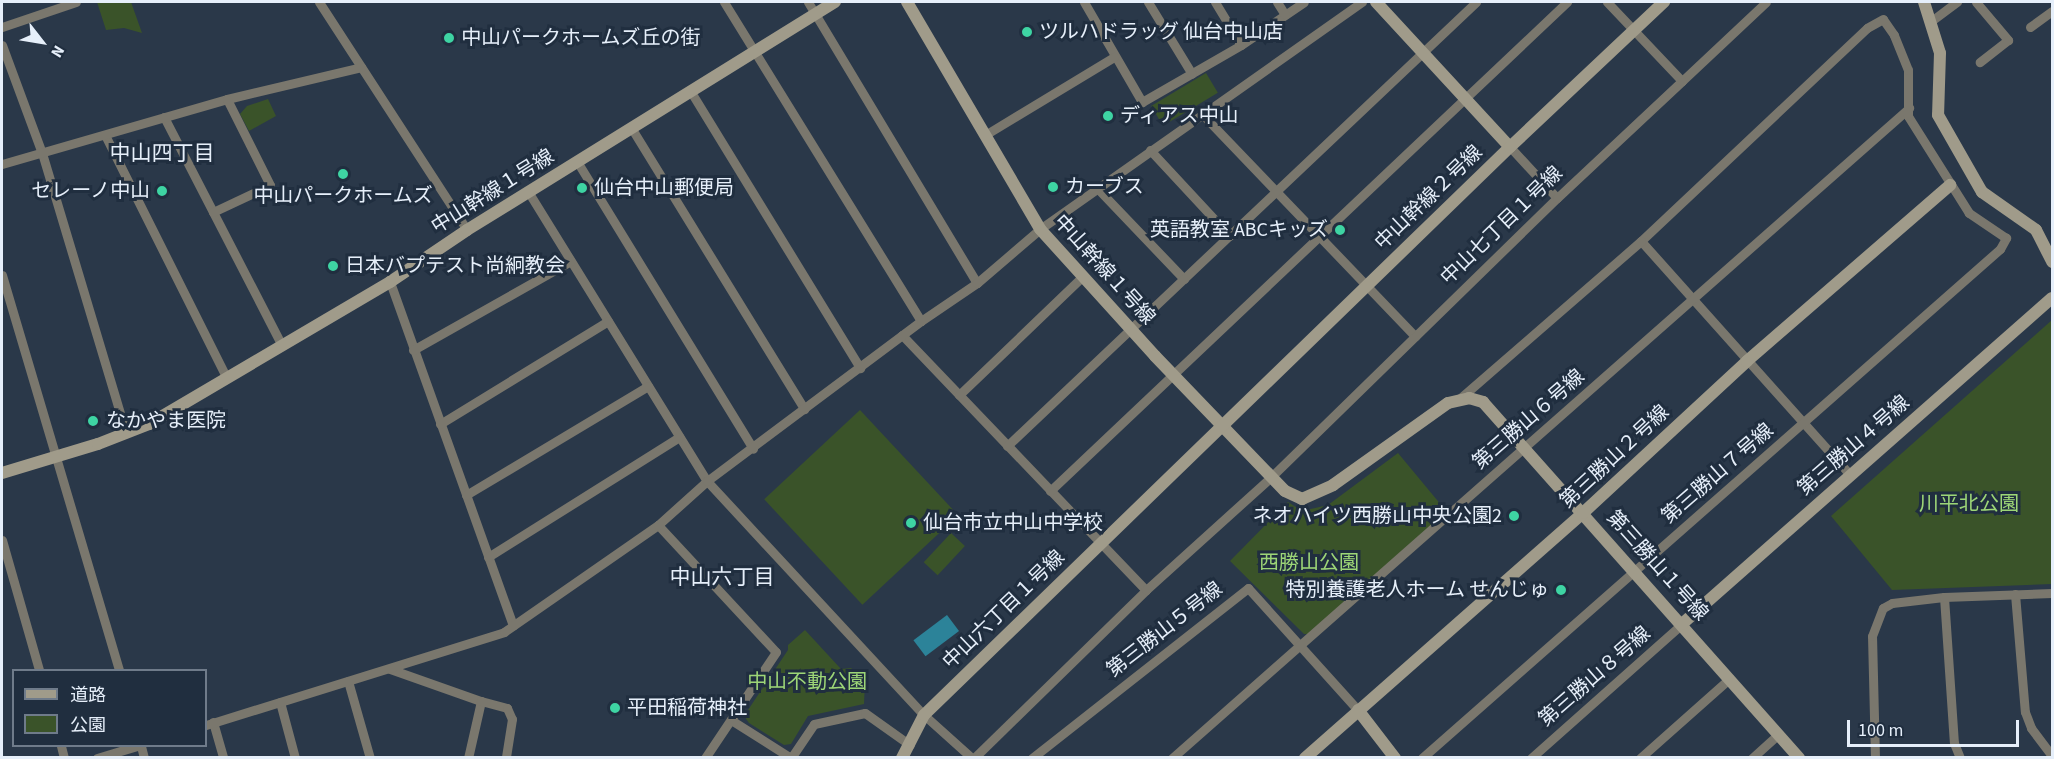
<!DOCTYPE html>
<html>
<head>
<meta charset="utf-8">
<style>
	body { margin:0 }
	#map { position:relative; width:2054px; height:759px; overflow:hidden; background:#2a3849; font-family:"Source Sans 3","Noto Sans JP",sans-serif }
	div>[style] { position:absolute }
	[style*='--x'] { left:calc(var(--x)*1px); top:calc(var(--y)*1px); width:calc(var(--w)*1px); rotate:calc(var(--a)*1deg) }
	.green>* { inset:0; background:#3a5329; transform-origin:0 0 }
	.water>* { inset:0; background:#2c8399; transform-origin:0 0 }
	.street>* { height:9px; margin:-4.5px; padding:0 4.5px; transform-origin:4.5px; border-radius:4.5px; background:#7a776d }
	.secondary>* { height:12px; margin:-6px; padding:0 6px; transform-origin:6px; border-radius:6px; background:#a09b8a }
	.dots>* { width:16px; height:16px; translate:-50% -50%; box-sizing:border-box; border:3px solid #202e3f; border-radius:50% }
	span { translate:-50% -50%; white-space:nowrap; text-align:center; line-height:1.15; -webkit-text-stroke:6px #202e3f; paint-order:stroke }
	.poi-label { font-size:20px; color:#e6effa }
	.left { translate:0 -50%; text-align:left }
	.right { translate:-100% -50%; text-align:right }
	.street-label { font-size:20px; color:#e6effa }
	.park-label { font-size:20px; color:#9dd677 }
	.neighbourhood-label { font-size:21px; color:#e6effa }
	.frame { position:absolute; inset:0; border:3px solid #e6effa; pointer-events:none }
	.legend { position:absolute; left:12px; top:669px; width:195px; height:78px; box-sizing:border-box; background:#202e3f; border:2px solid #6f7b8a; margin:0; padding:8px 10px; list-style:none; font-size:18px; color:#e6effa }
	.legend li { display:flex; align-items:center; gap:12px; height:30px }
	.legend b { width:30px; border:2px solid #6f7b8a }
	.north { position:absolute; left:12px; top:12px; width:60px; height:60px; -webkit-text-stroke:4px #202e3f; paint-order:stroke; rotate:121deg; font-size:16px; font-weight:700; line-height:24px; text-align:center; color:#e6effa }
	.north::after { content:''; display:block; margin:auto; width:21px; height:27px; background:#e6effa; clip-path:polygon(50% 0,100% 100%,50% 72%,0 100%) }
	.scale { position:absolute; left:1847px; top:720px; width:172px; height:27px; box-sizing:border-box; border:3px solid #e6effa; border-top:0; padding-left:8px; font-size:18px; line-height:21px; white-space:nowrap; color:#e6effa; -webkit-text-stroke:4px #202e3f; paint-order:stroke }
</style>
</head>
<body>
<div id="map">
	<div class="green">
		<div style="clip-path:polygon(97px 2px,131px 2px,142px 33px,124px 28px,106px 30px)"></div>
		<div style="left:1206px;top:73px;width:23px;height:64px;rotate:59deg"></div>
		<div style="clip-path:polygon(268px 99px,276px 116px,249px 131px,240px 114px,247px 106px)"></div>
		<div style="clip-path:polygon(2052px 320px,2052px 584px,1892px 590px,1831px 516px)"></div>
		<div style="left:860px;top:410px;width:144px;height:131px;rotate:47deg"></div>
		<div style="clip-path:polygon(1398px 453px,1447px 512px,1308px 634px,1304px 634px,1230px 561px,1288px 502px,1302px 511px,1328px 505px)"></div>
		<div style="left:951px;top:533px;width:19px;height:40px;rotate:43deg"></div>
		<div style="clip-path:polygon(805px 630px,841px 669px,851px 668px,865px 681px,864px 704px,808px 716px,791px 744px,784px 745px,749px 723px,744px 716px,788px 650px,788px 645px)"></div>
	</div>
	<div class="water">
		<div style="left:947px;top:615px;width:20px;height:42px;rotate:53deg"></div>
	</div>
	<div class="street">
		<div style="--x:319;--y:2;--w:272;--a:57"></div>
		<div style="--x:724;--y:2;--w:375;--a:58.3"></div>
		<div style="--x:808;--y:2;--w:328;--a:59"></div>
		<div style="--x:1084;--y:2;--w:116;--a:59.9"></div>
		<div style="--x:1142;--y:102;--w:114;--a:-29.9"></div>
		<div style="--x:1241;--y:45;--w:76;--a:-34.3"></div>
		<div style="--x:1148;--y:2;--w:84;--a:58.6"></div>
		<div style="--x:1215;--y:2;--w:50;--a:58.8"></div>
		<div style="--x:1277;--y:2;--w:15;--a:58"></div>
		<div style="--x:1976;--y:2;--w:50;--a:49.9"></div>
		<div style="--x:2008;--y:40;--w:36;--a:142"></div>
		<div style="--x:1930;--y:22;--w:34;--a:-37"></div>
		<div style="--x:2;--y:27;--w:78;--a:-18.7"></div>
		<div style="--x:2030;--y:27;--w:27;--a:-36"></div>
		<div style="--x:2;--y:45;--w:115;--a:69.7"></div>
		<div style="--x:42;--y:153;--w:292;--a:73.3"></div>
		<div style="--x:1682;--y:81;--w:115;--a:-43.2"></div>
		<div style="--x:691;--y:92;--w:324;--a:58.5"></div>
		<div style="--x:1202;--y:114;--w:308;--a:46.2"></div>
		<div style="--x:164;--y:117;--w:255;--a:62.7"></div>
		<div style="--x:632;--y:129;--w:329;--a:58.4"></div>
		<div style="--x:105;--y:135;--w:271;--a:63.4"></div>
		<div style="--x:985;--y:135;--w:151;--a:-31.2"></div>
		<div style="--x:1510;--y:147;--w:69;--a:47.3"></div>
		<div style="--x:1150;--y:150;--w:117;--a:47.1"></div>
		<div style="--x:578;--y:163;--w:335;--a:58.5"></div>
		<div style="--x:2;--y:164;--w:234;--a:-16.1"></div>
		<div style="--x:227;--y:99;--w:138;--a:-13.4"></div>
		<div style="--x:1097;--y:188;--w:126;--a:46.3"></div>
		<div style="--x:529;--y:193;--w:339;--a:58.3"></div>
		<div style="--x:707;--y:481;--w:319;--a:47.2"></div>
		<div style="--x:924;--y:715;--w:64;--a:41.9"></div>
		<div style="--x:213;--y:212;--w:63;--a:-25.3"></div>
		<div style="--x:270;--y:185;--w:96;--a:-116.6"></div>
		<div style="--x:1641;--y:241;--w:314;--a:48.2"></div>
		<div style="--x:2;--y:275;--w:412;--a:73.5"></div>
		<div style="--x:390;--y:282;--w:365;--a:70.3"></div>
		<div style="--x:902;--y:335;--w:353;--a:46.3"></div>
		<div style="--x:413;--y:350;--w:181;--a:-29.4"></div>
		<div style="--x:959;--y:395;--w:170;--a:-43.8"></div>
		<div style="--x:440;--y:424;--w:197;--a:-31.5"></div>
		<div style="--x:1007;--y:446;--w:646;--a:-43.43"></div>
		<div style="--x:1050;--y:491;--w:712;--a:-43.41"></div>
		<div style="--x:466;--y:495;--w:212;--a:-30.9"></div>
		<div style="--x:658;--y:525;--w:173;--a:47.1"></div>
		<div style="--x:776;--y:652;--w:128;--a:123.8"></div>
		<div style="--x:2;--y:540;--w:135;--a:74.1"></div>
		<div style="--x:488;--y:557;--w:226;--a:-32.1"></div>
		<div style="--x:2015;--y:594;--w:118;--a:85.2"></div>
		<div style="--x:2025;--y:712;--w:17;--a:69"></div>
		<div style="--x:2031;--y:728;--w:35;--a:53"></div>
		<div style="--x:1944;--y:597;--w:146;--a:86.1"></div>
		<div style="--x:1954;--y:743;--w:16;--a:68"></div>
		<div style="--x:390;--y:669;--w:96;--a:19.4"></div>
		<div style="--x:481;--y:701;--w:58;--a:102.8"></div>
		<div style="--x:348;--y:681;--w:80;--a:74.1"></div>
		<div style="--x:481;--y:701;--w:27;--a:15"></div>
		<div style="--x:507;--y:708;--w:12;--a:66"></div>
		<div style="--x:512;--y:719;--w:39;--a:99"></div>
		<div style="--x:280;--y:702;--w:58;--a:75"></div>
		<div style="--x:731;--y:720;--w:71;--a:32.3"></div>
		<div style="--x:213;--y:722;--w:37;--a:74"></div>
		<div style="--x:206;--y:725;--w:312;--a:-17.3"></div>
		<div style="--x:504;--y:632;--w:188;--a:-34.8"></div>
		<div style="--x:658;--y:525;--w:66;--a:-41.9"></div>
		<div style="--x:707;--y:481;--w:267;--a:-36.8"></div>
		<div style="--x:921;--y:321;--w:68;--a:-34.2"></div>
		<div style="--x:977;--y:283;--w:83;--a:-40.6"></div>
		<div style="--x:1040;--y:229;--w:394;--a:-35.2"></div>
		<div style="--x:61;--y:746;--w:12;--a:76"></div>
		<div style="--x:141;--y:746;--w:12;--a:76"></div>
		<div style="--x:97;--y:758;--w:42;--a:-16.7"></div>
		<div style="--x:791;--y:758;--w:41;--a:-55.9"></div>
		<div style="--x:814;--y:724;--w:52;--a:-12.2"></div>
		<div style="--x:865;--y:713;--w:55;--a:35.4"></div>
		<div style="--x:974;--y:758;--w:240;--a:-44.3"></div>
		<div style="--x:1146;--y:590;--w:170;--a:-42.1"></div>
		<div style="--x:1272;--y:476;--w:398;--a:-44.3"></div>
		<div style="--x:1557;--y:198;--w:171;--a:-43.1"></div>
		<div style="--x:1682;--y:81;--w:109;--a:-133.5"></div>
		<div style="--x:1032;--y:758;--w:275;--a:-38.2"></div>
		<div style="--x:1248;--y:588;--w:164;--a:48"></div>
		<div style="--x:1172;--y:758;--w:983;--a:-41.41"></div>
		<div style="--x:1422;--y:758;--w:770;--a:-41.37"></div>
		<div style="--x:2000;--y:249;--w:13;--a:-61"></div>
		<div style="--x:2006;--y:238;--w:45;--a:-146"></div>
		<div style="--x:1969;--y:213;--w:115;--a:-122.2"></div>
		<div style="--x:1908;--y:116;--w:46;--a:-90"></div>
		<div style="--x:1908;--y:70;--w:38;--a:-112"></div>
		<div style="--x:1894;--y:35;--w:19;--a:-125"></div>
		<div style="--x:1883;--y:19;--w:18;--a:151"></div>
		<div style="--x:1867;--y:28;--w:311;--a:136.7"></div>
		<div style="--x:1641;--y:241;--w:242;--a:139"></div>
		<div style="--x:1531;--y:758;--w:202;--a:-41.6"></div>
		<div style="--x:1640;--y:758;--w:120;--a:-41.6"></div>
		<div style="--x:1752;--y:758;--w:36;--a:-42"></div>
		<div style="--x:1875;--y:758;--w:122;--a:-91.4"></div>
		<div style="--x:1872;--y:636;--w:30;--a:-69"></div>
		<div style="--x:1883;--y:608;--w:10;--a:-29"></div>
		<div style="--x:1892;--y:603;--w:52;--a:-6.6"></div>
		<div style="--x:1944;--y:597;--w:108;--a:-2.1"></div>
	</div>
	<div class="secondary">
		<div style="--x:907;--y:2;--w:263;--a:59.6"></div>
		<div style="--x:1040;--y:229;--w:171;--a:47.8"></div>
		<div style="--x:1155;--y:356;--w:187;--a:46.1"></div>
		<div style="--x:1285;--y:491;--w:19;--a:25"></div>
		<div style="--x:1302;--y:499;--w:34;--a:-24"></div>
		<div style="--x:1333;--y:485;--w:141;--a:-35.5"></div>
		<div style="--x:1448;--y:403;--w:22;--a:-13"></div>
		<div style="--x:1469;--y:398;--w:15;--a:16"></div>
		<div style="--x:1483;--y:402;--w:476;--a:48.4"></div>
		<div style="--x:1376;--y:2;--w:197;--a:47.3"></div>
		<div style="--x:1924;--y:2;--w:53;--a:72.6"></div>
		<div style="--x:1940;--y:53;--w:62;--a:91.8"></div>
		<div style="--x:1938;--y:115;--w:89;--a:60.3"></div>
		<div style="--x:1982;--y:192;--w:66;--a:35.1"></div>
		<div style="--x:2036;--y:230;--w:36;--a:63"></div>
		<div style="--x:2;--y:473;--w:100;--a:-16.8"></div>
		<div style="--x:98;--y:444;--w:55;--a:-21.4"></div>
		<div style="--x:149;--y:424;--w:280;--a:-30.5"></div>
		<div style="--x:390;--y:282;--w:93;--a:-34"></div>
		<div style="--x:467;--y:230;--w:433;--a:-31.8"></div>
		<div style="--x:1682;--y:624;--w:493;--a:-41.4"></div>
		<div style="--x:1358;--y:710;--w:61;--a:52.4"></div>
		<div style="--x:902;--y:758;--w:48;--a:-62.9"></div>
		<div style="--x:924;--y:715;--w:816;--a:-44.11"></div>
		<div style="--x:1510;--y:147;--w:212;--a:-43.3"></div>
		<div style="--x:1305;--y:758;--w:371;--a:-41.4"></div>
		<div style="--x:1583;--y:513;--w:224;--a:-42.8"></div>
		<div style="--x:1747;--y:361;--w:269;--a:-40.9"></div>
	</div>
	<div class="dots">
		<div style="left:1027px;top:32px;background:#3ed4a3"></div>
		<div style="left:449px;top:38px;background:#3ed4a3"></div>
		<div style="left:1108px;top:116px;background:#3ed4a3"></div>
		<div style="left:343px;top:174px;background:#3ed4a3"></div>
		<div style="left:1053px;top:187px;background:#3ed4a3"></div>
		<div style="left:582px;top:188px;background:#3ed4a3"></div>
		<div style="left:162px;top:191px;background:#3ed4a3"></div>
		<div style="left:1340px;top:230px;background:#3ed4a3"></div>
		<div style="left:333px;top:266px;background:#3ed4a3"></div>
		<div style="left:93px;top:421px;background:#3ed4a3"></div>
		<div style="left:1514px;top:516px;background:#3ed4a3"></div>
		<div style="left:911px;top:523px;background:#3ed4a3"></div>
		<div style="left:1561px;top:590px;background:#3ed4a3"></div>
		<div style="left:615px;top:708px;background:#3ed4a3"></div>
	</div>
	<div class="poi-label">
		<span class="left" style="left:1039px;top:32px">ツルハドラッグ 仙台中山店</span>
		<span class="left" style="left:461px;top:38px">中山パークホームズ丘の街</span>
		<span class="left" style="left:1120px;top:116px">ディアス中山</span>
		<span class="left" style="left:1065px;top:187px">カーブス</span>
		<span class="left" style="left:594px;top:188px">仙台中山郵便局</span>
		<span class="right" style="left:150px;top:191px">セレーノ中山</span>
		<span style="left:343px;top:196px">中山パークホームズ</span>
		<span class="right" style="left:1328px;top:230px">英語教室 ABCキッズ</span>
		<span class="left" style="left:345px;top:266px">日本バプテスト尚絅教会</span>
		<span class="left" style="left:106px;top:421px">なかやま医院</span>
		<span class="right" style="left:1502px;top:516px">ネオハイツ西勝山中央公園2</span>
		<span class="left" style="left:923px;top:523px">仙台市立中山中学校</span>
		<span class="right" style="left:1549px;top:590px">特別養護老人ホーム せんじゅ</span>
		<span class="left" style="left:627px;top:708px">平田稲荷神社</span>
	</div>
	<div class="street-label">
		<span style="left:493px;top:192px;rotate:-32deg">中山幹線１号線</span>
		<span style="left:1429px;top:198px;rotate:-44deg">中山幹線２号線</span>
		<span style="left:1502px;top:226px;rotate:-44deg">中山七丁目１号線</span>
		<span style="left:1104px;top:270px;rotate:48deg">中山幹線１号線</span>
		<span style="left:1529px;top:420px;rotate:-41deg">第三勝山６号線</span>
		<span style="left:1854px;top:446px;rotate:-41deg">第三勝山４号線</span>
		<span style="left:1615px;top:457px;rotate:-43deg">第三勝山２号線</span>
		<span style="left:1718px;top:474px;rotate:-41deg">第三勝山７号線</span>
		<span style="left:1657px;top:566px;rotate:48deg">第三勝山１号線</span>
		<span style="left:1004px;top:610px;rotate:-44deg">中山六丁目１号線</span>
		<span style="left:1165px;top:630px;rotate:-38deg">第三勝山５号線</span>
		<span style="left:1595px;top:677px;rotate:-41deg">第三勝山８号線</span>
	</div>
	<div class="park-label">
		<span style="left:1969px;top:504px">川平北公園</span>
		<span style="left:1309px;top:563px">西勝山公園</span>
		<span style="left:807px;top:682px">中山不動公園</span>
	</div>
	<div class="neighbourhood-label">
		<span style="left:162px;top:153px">中山四丁目</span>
		<span style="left:722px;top:577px">中山六丁目</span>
	</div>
	<div class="frame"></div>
	<ul class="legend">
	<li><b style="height:8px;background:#a09b8a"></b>道路</li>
	<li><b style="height:16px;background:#3a5329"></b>公園</li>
	</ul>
	<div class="north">N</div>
	<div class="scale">100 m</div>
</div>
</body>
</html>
